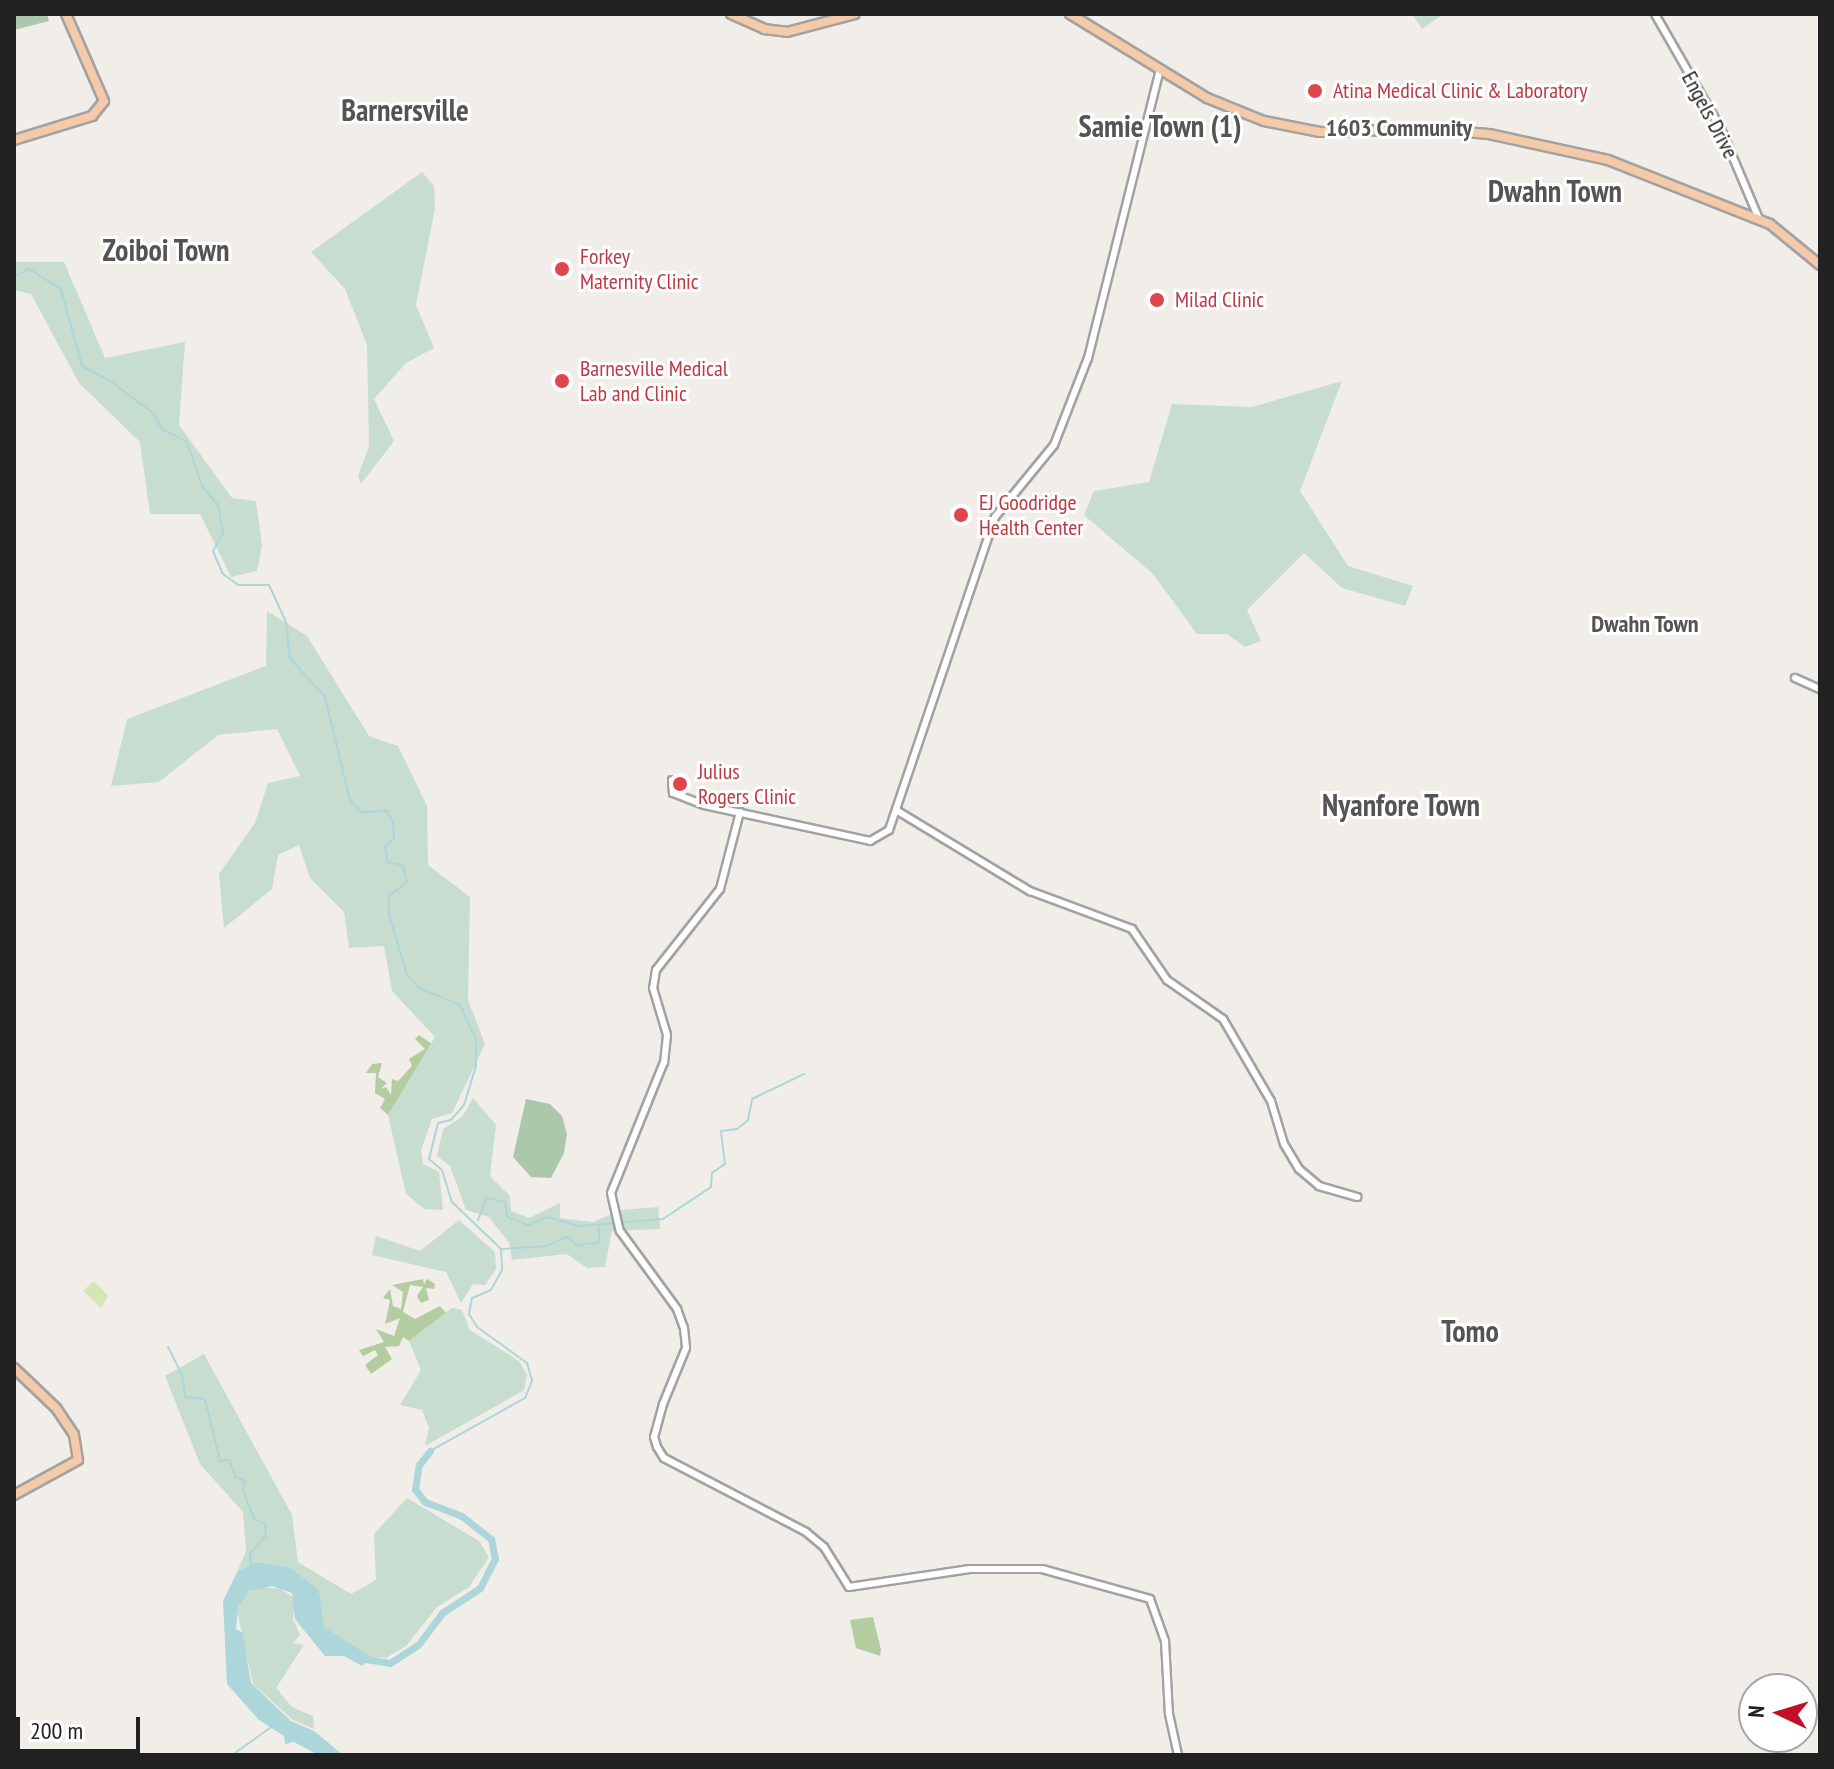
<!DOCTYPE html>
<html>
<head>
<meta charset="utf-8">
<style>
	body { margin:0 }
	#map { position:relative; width:1834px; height:1769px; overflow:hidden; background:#f1ede8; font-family:"PT Sans Narrow",sans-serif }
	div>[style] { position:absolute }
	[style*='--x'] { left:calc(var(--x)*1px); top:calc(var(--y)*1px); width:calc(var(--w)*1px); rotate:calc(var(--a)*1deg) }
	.grass>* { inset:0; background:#d3e6b3 }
	.forest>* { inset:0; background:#b3cda0 }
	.wetland>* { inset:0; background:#c7ddd0 }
	.cemetery>* { inset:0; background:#abc8ac }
	.water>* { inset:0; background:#add6db }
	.stream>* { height:2px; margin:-1px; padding:0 1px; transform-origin:1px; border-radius:1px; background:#add6db }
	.river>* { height:7px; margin:-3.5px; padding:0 3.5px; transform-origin:3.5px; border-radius:3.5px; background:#add6db }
	.roads { filter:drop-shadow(2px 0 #a2a2a2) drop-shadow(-2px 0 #a2a2a2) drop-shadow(0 2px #a2a2a2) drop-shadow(0 -2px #a2a2a2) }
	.minor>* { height:6px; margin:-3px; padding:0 3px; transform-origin:3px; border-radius:3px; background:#fff }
	.major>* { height:8px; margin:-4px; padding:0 4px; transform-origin:4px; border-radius:4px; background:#f5caa9 }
	.dots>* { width:22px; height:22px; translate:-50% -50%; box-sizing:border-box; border:4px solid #fff; border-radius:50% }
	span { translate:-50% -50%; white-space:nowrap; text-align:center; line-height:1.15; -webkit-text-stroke:6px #fff; paint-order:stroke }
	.health-label { font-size:22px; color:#be3a42 }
	.left { translate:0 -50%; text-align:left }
	.street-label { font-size:22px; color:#212121 }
	.neighbourhood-label { font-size:24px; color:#545454; font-weight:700 }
	.district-label { font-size:30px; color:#545454; font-weight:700 }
	.frame { position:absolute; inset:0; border:16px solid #212121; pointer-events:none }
	.north { position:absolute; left:1738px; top:1673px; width:80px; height:80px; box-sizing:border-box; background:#fff; border:2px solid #a6a6a6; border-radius:50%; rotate:274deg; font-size:22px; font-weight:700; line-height:32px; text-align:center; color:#212121 }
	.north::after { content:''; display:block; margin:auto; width:28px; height:36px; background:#c30f28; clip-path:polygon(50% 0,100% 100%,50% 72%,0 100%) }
	.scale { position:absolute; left:16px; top:1717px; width:124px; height:36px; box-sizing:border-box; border:4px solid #212121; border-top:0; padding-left:10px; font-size:24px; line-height:28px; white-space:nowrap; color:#212121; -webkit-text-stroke:6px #fff; paint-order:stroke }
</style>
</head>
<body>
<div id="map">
	<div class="grass">
		<div style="clip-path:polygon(94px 1281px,108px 1296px,101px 1308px,83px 1291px)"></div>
	</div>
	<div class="forest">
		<div style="clip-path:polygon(419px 1035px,432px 1044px,388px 1115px,380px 1108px,385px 1099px,375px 1093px,376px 1073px,366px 1073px,372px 1064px,382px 1063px,378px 1077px,387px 1083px,381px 1089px,386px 1087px,391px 1095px,392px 1079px,398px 1081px,412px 1066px,409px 1059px,425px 1049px,415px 1039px)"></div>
		<div style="clip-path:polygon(423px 1279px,424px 1284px,427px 1279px,435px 1284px,434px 1289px,426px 1288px,429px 1300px,421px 1303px,417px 1296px,423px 1287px,410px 1285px,403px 1312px,415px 1319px,440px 1306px,446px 1313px,409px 1341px,403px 1337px,399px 1346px,385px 1347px,392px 1359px,371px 1374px,365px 1365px,378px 1355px,375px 1350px,363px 1356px,359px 1350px,384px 1342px,376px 1329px,394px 1336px,400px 1318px,385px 1324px,390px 1300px,383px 1298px,390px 1289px,393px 1306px,401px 1309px,403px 1292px,392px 1285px)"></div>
		<div style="clip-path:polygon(873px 1617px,881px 1650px,880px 1656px,856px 1648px,850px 1620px)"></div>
	</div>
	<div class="wetland">
		<div style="clip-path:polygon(1397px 14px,1441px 14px,1442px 15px,1422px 29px,1412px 14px)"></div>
		<div style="clip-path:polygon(422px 172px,434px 186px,435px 208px,416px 305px,434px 348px,406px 363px,374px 399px,394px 441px,361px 484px,358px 476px,369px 446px,367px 345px,345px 289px,311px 252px)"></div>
		<div style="clip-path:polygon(14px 262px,64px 262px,105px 358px,185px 342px,179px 425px,232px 498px,256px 501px,262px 545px,257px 571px,231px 577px,200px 514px,150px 514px,140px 442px,79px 383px,31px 294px,14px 290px)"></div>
		<div style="clip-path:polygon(1342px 381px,1300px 491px,1348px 566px,1413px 586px,1405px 606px,1342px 588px,1304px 553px,1247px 610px,1261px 641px,1245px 647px,1227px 634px,1197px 634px,1153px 574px,1084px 515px,1094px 491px,1149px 482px,1172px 404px,1252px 407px)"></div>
		<div style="clip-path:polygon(267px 611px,307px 636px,369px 736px,398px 746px,427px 806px,428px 865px,470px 897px,468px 1000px,485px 1044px,452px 1113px,432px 1119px,421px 1150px,423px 1164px,439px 1172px,443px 1210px,424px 1209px,406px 1194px,388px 1115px,435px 1037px,392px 991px,384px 946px,349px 948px,344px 912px,310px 878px,299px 845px,278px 855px,272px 889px,224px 928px,219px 874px,255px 823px,268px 783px,300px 776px,277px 729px,218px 735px,159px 782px,111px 786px,127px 719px,266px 666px)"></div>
		<div style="clip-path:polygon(473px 1098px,496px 1125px,490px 1176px,510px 1196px,511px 1211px,529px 1218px,560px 1203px,560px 1218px,593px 1222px,620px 1210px,658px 1207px,660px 1229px,612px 1231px,605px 1267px,587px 1268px,567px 1254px,512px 1260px,509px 1243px,489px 1217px,466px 1210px,450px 1166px,437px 1156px,443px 1129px,462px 1117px)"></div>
		<div style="clip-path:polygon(459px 1220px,495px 1252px,496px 1269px,485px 1285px,473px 1284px,461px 1303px,446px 1272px,372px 1255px,376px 1236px,420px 1251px)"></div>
		<div style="clip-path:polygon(452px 1308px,462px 1310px,470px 1330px,519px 1361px,527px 1375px,524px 1390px,425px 1446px,429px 1428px,422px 1410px,400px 1405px,421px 1370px,409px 1341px)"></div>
		<div style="clip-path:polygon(204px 1354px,292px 1515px,298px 1562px,351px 1594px,376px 1580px,374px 1534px,407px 1498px,479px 1541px,489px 1557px,469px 1587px,437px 1607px,406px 1646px,386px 1658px,371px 1657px,341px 1640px,324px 1627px,319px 1589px,289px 1567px,255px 1562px,237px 1572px,246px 1551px,243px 1512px,200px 1464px,165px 1376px)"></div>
		<div style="clip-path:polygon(261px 1587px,281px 1589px,295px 1599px,293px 1619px,300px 1635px,293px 1643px,304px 1645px,276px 1688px,292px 1707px,313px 1716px,314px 1729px,293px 1720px,253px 1684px,237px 1611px,246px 1593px)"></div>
	</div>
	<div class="cemetery">
		<div style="clip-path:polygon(14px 14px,47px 14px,49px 21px,14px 30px)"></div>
		<div style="clip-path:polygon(526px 1099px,550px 1104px,562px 1116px,567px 1134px,564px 1153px,551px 1178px,531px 1177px,513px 1157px)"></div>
	</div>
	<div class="water">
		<div style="clip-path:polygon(255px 1562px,289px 1567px,319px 1589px,324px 1627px,371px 1657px,362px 1666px,344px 1656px,325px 1656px,295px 1619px,292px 1593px,272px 1586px,249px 1591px,238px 1608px,236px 1629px,243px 1633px,251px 1683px,291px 1721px,314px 1731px,343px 1755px,318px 1755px,294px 1742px,285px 1744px,284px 1736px,259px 1720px,227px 1684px,223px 1601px,237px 1572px)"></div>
	</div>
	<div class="stream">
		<div style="--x:14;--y:277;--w:17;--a:-28"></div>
		<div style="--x:29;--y:269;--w:38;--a:32"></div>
		<div style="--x:61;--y:289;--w:80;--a:74.7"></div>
		<div style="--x:82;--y:366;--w:27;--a:27"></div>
		<div style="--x:106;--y:378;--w:59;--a:36.7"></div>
		<div style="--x:153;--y:413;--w:18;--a:61"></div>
		<div style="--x:162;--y:429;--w:28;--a:27"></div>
		<div style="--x:187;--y:442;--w:46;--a:71.2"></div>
		<div style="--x:202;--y:486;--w:25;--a:50"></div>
		<div style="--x:218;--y:505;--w:28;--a:80"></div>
		<div style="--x:223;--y:533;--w:21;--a:119"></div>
		<div style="--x:213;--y:551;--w:25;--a:67"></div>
		<div style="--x:223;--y:574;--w:19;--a:36"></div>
		<div style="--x:238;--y:585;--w:31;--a:0"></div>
		<div style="--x:269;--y:585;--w:41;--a:65.3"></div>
		<div style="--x:286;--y:622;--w:36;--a:84"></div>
		<div style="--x:290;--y:658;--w:52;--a:48.1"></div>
		<div style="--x:325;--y:697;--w:106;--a:76.4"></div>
		<div style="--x:350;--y:800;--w:16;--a:47"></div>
		<div style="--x:361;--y:812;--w:26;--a:-2"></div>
		<div style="--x:387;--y:811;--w:13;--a:63"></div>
		<div style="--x:393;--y:823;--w:15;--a:86"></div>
		<div style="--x:394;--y:838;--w:13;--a:135"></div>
		<div style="--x:385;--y:847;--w:15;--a:79"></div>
		<div style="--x:388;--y:862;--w:15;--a:11"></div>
		<div style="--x:403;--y:865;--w:17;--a:77"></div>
		<div style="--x:407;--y:882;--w:23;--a:142"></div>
		<div style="--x:389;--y:896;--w:18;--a:90"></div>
		<div style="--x:389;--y:914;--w:64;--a:73.6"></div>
		<div style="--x:407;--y:975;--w:18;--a:47"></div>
		<div style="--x:419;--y:988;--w:44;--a:22.5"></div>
		<div style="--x:460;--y:1005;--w:38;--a:65"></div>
		<div style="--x:476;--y:1040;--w:26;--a:90"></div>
		<div style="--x:476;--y:1066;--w:41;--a:107.1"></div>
		<div style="--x:464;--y:1105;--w:20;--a:131"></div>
		<div style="--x:451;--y:1120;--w:13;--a:167"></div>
		<div style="--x:438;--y:1123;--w:37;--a:104"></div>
		<div style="--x:429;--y:1159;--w:17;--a:40"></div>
		<div style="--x:442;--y:1170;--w:34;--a:73"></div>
		<div style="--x:452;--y:1202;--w:68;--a:43.8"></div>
		<div style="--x:501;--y:1249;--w:21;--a:87"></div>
		<div style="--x:502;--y:1270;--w:23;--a:119"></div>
		<div style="--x:491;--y:1290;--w:21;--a:157"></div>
		<div style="--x:472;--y:1298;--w:16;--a:101"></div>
		<div style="--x:469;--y:1314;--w:15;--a:58"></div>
		<div style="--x:477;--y:1327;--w:62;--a:35.8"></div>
		<div style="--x:527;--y:1363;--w:19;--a:74"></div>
		<div style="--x:532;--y:1381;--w:18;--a:112"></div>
		<div style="--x:525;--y:1398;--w:109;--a:150.8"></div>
		<div style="--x:478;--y:1220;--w:24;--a:-68"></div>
		<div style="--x:487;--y:1198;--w:18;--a:13"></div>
		<div style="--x:505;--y:1202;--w:15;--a:82"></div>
		<div style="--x:507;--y:1217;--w:22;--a:21"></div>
		<div style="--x:528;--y:1225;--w:21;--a:-23"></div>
		<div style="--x:547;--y:1217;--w:32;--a:16"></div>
		<div style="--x:578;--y:1226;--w:85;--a:-4.7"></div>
		<div style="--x:663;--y:1219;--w:58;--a:-33.7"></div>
		<div style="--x:711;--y:1187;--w:14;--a:-86"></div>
		<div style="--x:712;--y:1173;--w:16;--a:-35"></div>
		<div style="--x:725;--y:1164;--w:33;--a:-97"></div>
		<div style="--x:721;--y:1131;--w:16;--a:-7"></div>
		<div style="--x:737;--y:1129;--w:14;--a:-39"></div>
		<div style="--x:748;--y:1120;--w:21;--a:-79"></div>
		<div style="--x:752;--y:1099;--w:58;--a:-25.7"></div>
		<div style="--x:501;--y:1249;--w:46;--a:-3.7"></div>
		<div style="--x:547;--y:1246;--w:21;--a:-25"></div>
		<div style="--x:566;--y:1237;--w:14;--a:36"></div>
		<div style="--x:577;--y:1245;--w:23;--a:-7"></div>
		<div style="--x:600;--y:1242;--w:17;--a:-97"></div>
		<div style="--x:168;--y:1347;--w:31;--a:63"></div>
		<div style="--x:182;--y:1375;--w:22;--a:82"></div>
		<div style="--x:185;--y:1397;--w:20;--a:6"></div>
		<div style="--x:205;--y:1399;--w:64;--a:76.4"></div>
		<div style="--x:220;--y:1461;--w:9;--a:-6"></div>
		<div style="--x:229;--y:1460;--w:18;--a:68"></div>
		<div style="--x:236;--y:1477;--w:10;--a:24"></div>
		<div style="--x:245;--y:1481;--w:9;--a:103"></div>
		<div style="--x:243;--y:1490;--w:31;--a:69"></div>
		<div style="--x:254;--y:1519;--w:12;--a:24"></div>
		<div style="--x:265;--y:1524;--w:11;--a:85"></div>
		<div style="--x:266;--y:1535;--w:25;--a:130"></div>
		<div style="--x:250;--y:1554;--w:13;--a:86"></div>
		<div style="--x:232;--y:1755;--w:47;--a:-35.4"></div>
	</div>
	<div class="river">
		<div style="--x:359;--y:1658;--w:31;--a:9"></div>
		<div style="--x:390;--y:1663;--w:33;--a:-33"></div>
		<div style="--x:418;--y:1645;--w:40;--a:-53"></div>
		<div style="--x:442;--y:1613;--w:45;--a:-33.3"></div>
		<div style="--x:480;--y:1588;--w:33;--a:-63"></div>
		<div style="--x:495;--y:1559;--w:20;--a:-101"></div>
		<div style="--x:491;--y:1539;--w:37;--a:-142"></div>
		<div style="--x:462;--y:1516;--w:40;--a:-159"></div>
		<div style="--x:425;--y:1502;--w:16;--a:-128"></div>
		<div style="--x:415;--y:1489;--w:24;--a:-81"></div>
		<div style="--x:419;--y:1465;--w:18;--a:-52"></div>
	</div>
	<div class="roads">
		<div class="minor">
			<div style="--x:1655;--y:14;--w:133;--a:60.1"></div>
			<div style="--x:1721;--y:129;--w:98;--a:67.1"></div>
			<div style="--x:1795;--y:678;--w:27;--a:24"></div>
			<div style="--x:672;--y:780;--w:13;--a:86"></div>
			<div style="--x:673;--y:793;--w:33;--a:21"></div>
			<div style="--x:704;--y:805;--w:170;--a:12.2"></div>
			<div style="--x:870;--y:841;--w:22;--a:-30"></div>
			<div style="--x:889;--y:830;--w:330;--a:-71.3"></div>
			<div style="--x:995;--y:517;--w:93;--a:-50.7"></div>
			<div style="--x:1054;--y:445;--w:93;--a:-68.7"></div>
			<div style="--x:1088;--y:358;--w:297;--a:-76"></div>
			<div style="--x:896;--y:810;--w:157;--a:31.2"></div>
			<div style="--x:1030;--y:891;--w:109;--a:20.4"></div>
			<div style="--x:1132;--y:929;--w:62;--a:55.5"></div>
			<div style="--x:1167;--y:980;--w:68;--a:34.9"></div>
			<div style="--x:1223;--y:1019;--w:95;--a:59.7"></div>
			<div style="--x:1271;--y:1101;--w:45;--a:73.2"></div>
			<div style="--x:1284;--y:1144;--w:29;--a:59"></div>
			<div style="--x:1299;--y:1169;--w:26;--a:40"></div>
			<div style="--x:1319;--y:1186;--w:40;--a:16"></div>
			<div style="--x:740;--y:812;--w:80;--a:104.6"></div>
			<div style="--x:720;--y:889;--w:103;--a:128.3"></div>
			<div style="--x:656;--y:970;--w:18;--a:99"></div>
			<div style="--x:653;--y:988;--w:49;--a:73.4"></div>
			<div style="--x:667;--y:1035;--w:27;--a:96"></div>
			<div style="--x:664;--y:1062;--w:141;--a:112"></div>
			<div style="--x:611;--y:1193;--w:39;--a:77"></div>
			<div style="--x:620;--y:1231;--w:97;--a:53.8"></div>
			<div style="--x:677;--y:1309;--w:20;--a:70"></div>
			<div style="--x:684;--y:1328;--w:20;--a:84"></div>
			<div style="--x:686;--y:1348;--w:61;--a:112.3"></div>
			<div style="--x:663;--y:1404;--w:34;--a:105"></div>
			<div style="--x:654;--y:1437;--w:10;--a:73"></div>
			<div style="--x:657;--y:1447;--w:13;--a:58"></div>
			<div style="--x:664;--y:1458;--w:160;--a:27.5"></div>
			<div style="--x:806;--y:1532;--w:23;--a:40"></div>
			<div style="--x:824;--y:1547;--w:47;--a:58"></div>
			<div style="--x:849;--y:1587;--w:122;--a:-8.5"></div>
			<div style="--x:970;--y:1569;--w:72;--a:0"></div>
			<div style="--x:1042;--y:1569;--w:112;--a:15.5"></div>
			<div style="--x:1150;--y:1599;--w:45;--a:70.3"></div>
			<div style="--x:1165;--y:1641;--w:73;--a:86.9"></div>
			<div style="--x:1169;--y:1714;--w:42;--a:77.6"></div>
		</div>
		<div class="major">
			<div style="--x:731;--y:14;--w:36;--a:24"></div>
			<div style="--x:764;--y:29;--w:23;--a:7"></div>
			<div style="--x:787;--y:32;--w:70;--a:-14.8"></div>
			<div style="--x:1070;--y:14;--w:161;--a:31.5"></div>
			<div style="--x:1207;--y:98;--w:61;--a:22"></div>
			<div style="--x:1264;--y:121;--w:57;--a:11.1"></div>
			<div style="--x:1320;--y:132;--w:110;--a:-1.6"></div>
			<div style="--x:1430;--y:129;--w:59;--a:4.8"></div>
			<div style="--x:1489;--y:134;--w:122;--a:12.3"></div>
			<div style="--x:1608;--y:160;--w:174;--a:21.6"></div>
			<div style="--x:1770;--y:224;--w:65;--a:39.4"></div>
			<div style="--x:14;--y:140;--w:82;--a:-17.1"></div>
			<div style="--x:92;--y:116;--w:19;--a:-51"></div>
			<div style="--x:104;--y:101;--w:95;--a:-113.6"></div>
			<div style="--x:14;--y:1368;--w:58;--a:43.6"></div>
			<div style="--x:56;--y:1408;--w:32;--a:56"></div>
			<div style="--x:74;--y:1435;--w:25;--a:81"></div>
			<div style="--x:78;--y:1460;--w:73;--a:151.3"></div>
		</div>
	</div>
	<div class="dots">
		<div style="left:1315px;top:91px;background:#e0444e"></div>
		<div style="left:562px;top:269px;background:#e0444e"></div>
		<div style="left:1157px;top:300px;background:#e0444e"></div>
		<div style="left:562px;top:381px;background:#e0444e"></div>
		<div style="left:961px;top:515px;background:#e0444e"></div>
		<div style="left:680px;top:784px;background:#e0444e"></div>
	</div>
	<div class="health-label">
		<span class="left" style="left:1333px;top:91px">Atina Medical Clinic &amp; Laboratory</span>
		<span class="left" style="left:580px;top:269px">Forkey<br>Maternity Clinic</span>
		<span class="left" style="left:1175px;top:300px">Milad Clinic</span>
		<span class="left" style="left:580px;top:381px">Barnesville Medical<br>Lab and Clinic</span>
		<span class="left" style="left:979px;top:515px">EJ Goodridge<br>Health Center</span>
		<span class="left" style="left:698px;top:784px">Julius<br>Rogers Clinic</span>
	</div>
	<div class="street-label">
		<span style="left:1710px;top:115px;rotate:62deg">Engels Drive</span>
	</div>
	<div class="neighbourhood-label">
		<span style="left:1399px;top:128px">1603 Community</span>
		<span style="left:1645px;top:624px">Dwahn Town</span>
	</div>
	<div class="district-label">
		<span style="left:405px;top:110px">Barnersville</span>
		<span style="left:1160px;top:126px">Samie Town (1)</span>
		<span style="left:1555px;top:191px">Dwahn Town</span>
		<span style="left:166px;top:250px">Zoiboi Town</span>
		<span style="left:1401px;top:805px">Nyanfore Town</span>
		<span style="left:1470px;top:1331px">Tomo</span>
	</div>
	<div class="frame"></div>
	<div class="north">N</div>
	<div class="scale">200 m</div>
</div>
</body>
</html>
